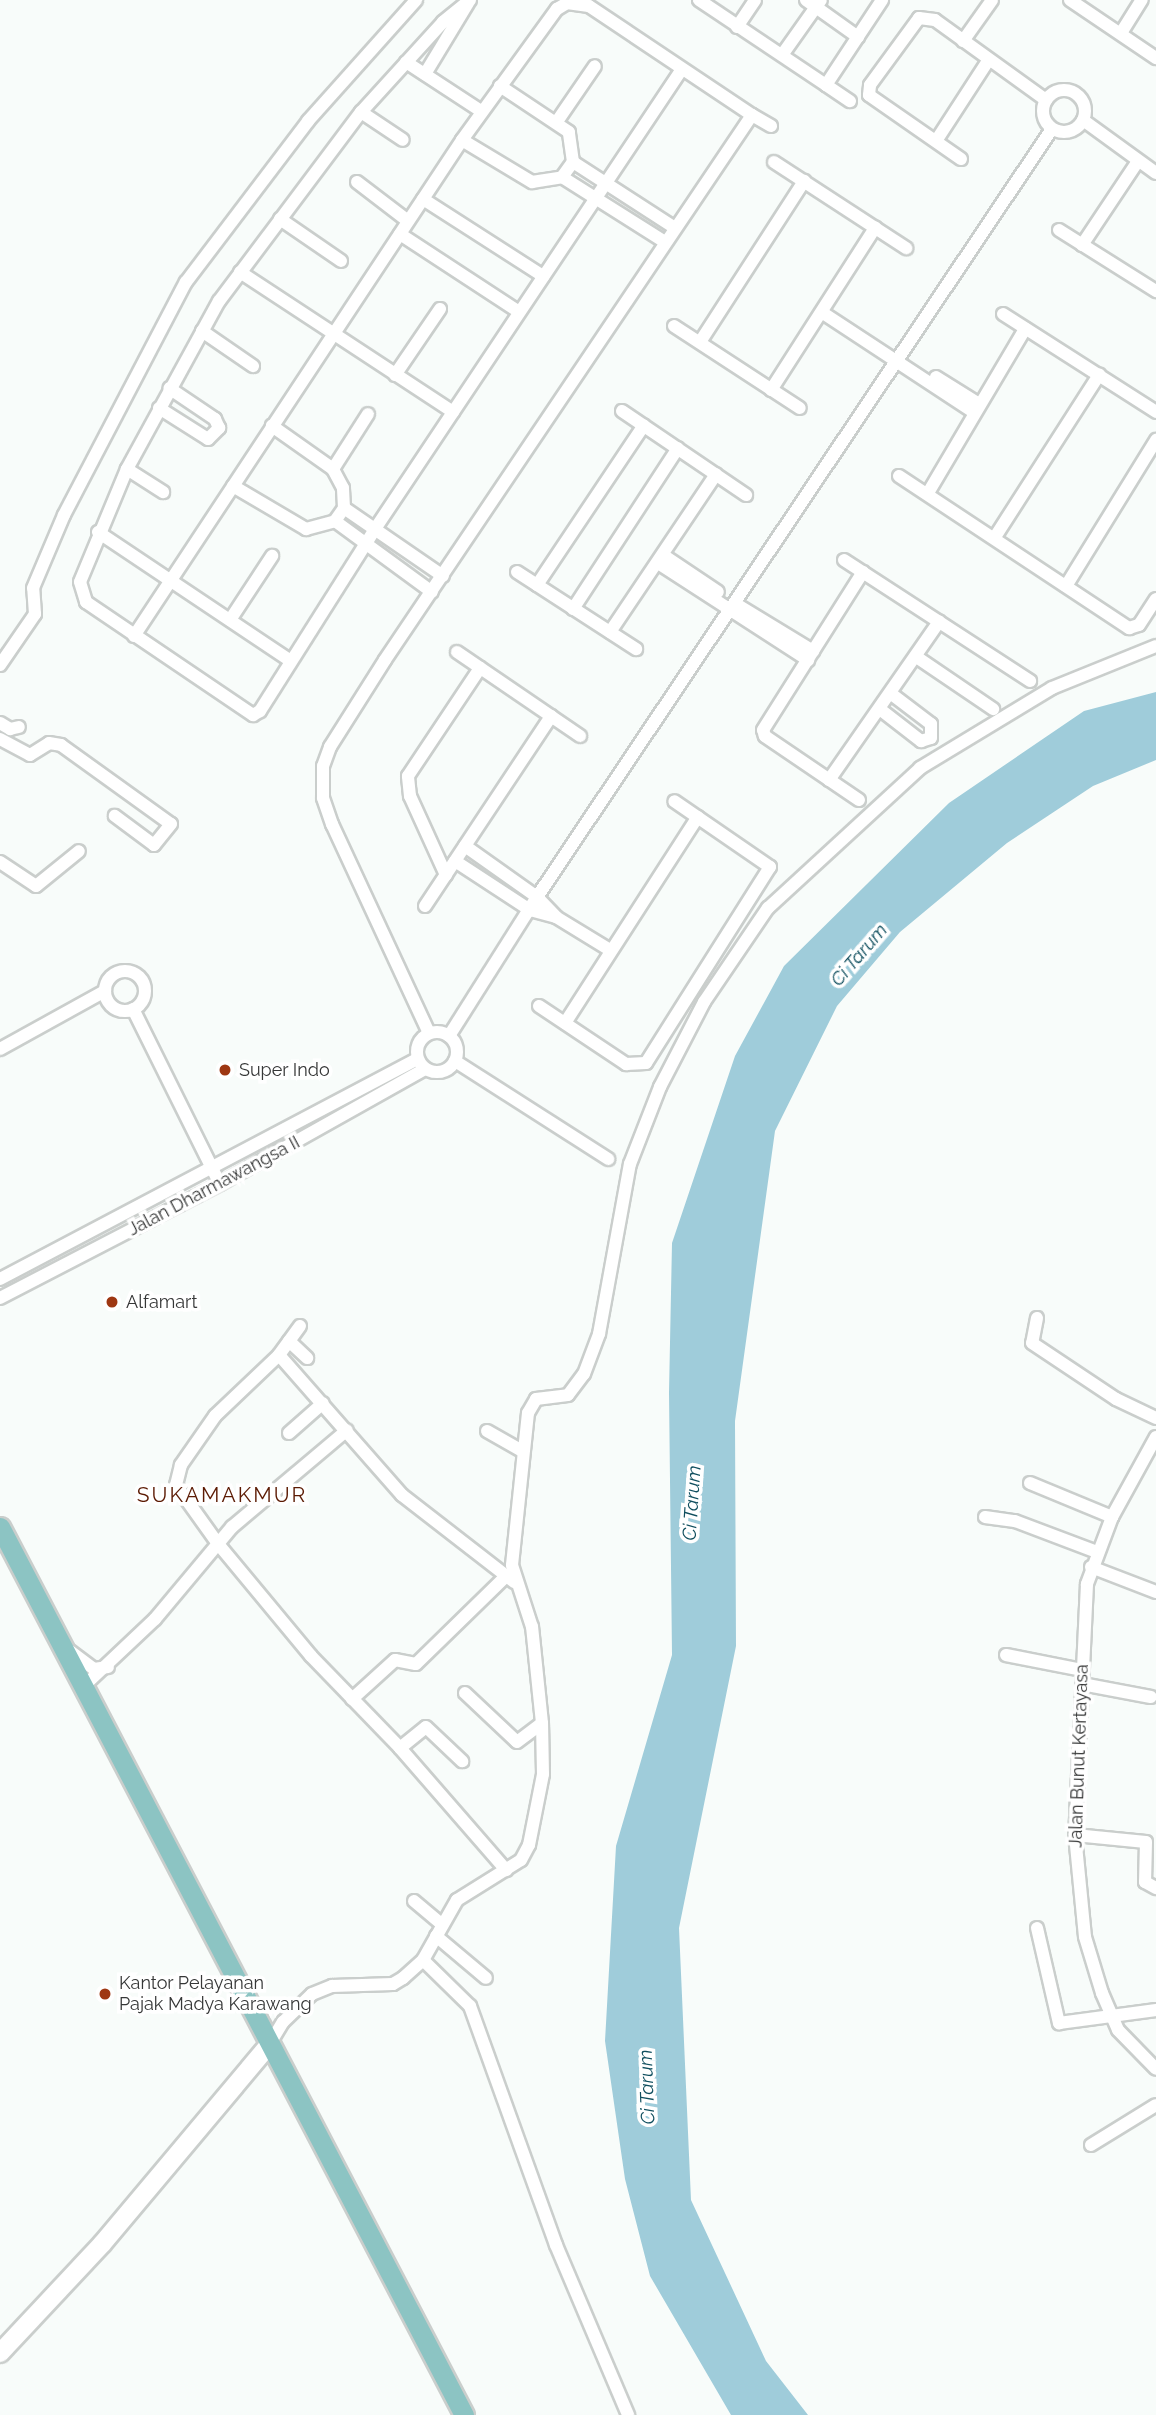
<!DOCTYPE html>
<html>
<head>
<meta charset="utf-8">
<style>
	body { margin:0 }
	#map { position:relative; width:1156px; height:2415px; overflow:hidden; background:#f8fcfa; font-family:Raleway,sans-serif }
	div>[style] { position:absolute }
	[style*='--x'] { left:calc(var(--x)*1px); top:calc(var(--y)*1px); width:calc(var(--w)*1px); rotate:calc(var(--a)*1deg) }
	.water>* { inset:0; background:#9fccda }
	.roads { filter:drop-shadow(2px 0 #cacecc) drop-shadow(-2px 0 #cacecc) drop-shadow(0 2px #cacecc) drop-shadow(0 -2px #cacecc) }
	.street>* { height:12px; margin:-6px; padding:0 6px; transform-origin:6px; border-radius:6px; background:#fff }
	.street>.ring { margin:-6px; padding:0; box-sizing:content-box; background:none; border:12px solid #fff; border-radius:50% }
	.secondary>* { height:18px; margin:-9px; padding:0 9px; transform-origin:9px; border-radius:9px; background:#fff }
	.primary>* { height:19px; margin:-9.5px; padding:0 9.5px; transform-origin:9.5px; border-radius:9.5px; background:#8cc4c3 }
	.dots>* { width:19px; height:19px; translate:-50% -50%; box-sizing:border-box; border:4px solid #fff; border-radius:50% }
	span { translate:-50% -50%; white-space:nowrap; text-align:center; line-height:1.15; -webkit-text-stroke:7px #fff; paint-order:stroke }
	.poi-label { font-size:18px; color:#363737 }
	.left { translate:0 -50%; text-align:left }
	.street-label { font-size:18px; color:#363737 }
	.water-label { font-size:19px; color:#0f4e5e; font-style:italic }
	.quarter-label { font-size:21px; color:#5c1b04; letter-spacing:2px }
</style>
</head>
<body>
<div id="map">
	<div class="water">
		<div style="clip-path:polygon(1156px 692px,1156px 760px,1093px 786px,1007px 843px,900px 932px,837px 1006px,775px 1131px,735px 1421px,736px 1646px,679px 1928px,691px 2200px,766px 2361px,808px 2415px,731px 2415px,650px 2276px,625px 2179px,605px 2041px,616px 1846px,672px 1655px,669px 1393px,672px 1243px,735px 1056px,784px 966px,949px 803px,1084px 711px)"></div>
	</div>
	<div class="roads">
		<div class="street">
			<div style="--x:470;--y:0;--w:35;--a:141"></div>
			<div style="--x:443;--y:22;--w:122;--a:132.3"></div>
			<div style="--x:361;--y:112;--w:236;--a:126.9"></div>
			<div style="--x:219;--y:301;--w:192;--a:118.7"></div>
			<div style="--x:127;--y:469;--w:122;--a:112.6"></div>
			<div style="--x:80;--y:582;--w:21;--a:73"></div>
			<div style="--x:86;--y:602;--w:202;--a:34.1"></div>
			<div style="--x:253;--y:715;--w:8;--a:-30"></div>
			<div style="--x:260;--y:711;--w:215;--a:-57.7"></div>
			<div style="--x:375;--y:529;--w:553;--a:-56.28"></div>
			<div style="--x:699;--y:0;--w:153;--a:33.8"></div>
			<div style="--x:826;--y:85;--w:102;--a:-56.6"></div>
			<div style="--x:806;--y:0;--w:64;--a:35.4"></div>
			<div style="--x:1070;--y:0;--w:104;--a:34"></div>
			<div style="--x:737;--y:27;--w:32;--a:-56"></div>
			<div style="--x:1121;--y:33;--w:39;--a:-58"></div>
			<div style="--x:963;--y:41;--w:50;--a:-54.7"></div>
			<div style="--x:782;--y:55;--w:67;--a:-54.7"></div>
			<div style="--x:406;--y:62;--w:90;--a:33.2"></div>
			<div style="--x:425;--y:74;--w:83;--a:-58.8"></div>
			<div style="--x:826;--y:85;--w:29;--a:34"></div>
			<div class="ring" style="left:1043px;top:90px;width:30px;height:30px"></div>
			<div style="--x:361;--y:112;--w:50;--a:33.7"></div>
			<div style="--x:752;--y:115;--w:22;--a:30"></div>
			<div style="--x:558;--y:120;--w:65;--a:-55.6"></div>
			<div style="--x:1083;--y:120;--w:90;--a:36"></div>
			<div style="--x:462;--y:140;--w:82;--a:31"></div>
			<div style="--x:532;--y:182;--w:30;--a:-9"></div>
			<div style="--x:562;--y:177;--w:19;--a:-54"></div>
			<div style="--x:573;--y:162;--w:30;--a:-98"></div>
			<div style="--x:569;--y:132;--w:83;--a:-146.3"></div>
			<div style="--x:936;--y:141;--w:95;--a:-57"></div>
			<div style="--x:961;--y:159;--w:112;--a:-145.2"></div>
			<div style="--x:869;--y:95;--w:10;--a:-84"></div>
			<div style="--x:870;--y:85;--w:83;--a:-53.8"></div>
			<div style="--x:919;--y:18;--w:16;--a:7"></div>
			<div style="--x:935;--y:20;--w:137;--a:35.8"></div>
			<div style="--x:573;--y:162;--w:121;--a:32.9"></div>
			<div style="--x:774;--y:162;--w:158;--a:33.1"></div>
			<div style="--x:562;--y:177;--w:122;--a:32.3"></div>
			<div style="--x:357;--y:182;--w:64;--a:37.4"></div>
			<div style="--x:423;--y:199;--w:143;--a:32.7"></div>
			<div style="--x:280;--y:219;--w:74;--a:34.5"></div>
			<div style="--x:1059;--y:230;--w:115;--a:32.2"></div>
			<div style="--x:400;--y:234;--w:142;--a:33.2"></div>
			<div style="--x:1082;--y:245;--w:101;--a:-56.3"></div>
			<div style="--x:240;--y:272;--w:255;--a:33.3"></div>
			<div style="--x:823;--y:313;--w:181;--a:33.3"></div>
			<div style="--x:1003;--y:314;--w:182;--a:32.6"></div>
			<div style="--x:674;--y:326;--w:150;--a:33.1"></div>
			<div style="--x:202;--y:331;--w:62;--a:34.5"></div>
			<div style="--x:700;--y:342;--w:192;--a:-57.1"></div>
			<div style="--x:395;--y:375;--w:80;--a:-55.7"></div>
			<div style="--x:936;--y:377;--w:51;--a:32.1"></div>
			<div style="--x:771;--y:390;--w:193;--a:-57.3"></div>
			<div style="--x:159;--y:408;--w:58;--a:32.3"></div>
			<div style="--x:208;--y:439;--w:16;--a:-45"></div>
			<div style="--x:219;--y:428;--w:10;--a:-114"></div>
			<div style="--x:215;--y:419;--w:55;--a:-146"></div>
			<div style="--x:622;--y:411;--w:150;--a:34.1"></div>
			<div style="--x:127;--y:469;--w:43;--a:32.6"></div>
			<div style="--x:333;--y:469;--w:65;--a:-57.5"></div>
			<div style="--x:899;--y:476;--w:276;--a:33.5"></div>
			<div style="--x:1129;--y:628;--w:10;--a:-17"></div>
			<div style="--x:1139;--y:625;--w:31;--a:-57"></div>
			<div style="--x:233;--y:486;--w:85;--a:30.5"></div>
			<div style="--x:306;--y:529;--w:30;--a:-15"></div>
			<div style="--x:335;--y:521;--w:16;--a:-55"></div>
			<div style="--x:344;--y:508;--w:20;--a:-93"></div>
			<div style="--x:343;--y:488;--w:21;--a:-118"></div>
			<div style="--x:333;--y:469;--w:75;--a:-144.8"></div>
			<div style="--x:928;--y:493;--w:191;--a:-59.4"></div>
			<div style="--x:344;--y:508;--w:120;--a:34.5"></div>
			<div style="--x:335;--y:521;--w:120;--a:36.2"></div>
			<div style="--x:98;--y:532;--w:232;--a:33.8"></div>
			<div style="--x:995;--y:537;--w:193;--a:-57.3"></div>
			<div style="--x:663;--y:555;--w:66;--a:33.9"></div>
			<div style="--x:844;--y:560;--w:222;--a:33"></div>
			<div style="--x:658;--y:563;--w:179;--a:32.9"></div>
			<div style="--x:517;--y:572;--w:142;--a:32.9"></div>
			<div style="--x:537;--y:585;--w:192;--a:-56.2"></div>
			<div style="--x:1066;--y:586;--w:172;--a:-58.3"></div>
			<div style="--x:739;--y:606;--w:87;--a:31.3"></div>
			<div style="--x:573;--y:609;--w:192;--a:-56.9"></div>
			<div style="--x:230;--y:620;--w:77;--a:-56.7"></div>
			<div style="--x:610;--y:632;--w:190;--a:-56.1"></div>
			<div style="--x:134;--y:636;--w:595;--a:-56.52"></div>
			<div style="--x:462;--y:140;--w:162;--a:-54.1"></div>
			<div style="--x:557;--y:9;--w:12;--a:-31"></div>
			<div style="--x:567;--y:3;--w:22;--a:8"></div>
			<div style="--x:589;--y:6;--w:196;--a:33.8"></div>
			<div style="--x:752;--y:115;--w:657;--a:123.96"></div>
			<div style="--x:385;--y:660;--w:103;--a:122.3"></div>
			<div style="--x:330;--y:747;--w:20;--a:110"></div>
			<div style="--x:323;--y:766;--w:32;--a:90"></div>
			<div style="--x:323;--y:798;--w:28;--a:71"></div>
			<div style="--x:332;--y:824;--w:230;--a:65.1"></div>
			<div style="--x:457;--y:652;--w:149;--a:34.3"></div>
			<div style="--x:918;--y:658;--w:91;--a:34.2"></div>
			<div style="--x:0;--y:665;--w:62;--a:-55.5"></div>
			<div style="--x:35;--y:614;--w:26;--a:-94"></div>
			<div style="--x:33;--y:588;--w:79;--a:-67"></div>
			<div style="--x:64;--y:515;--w:263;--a:-62.4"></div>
			<div style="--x:186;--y:282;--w:202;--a:-52.8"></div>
			<div style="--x:308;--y:121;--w:162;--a:-48.2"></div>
			<div style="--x:881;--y:710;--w:51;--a:37.8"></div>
			<div style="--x:921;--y:741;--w:10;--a:-17"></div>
			<div style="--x:931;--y:738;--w:14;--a:-90"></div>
			<div style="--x:931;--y:724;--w:48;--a:-142.7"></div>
			<div style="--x:0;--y:723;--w:12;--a:31"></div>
			<div style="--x:10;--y:729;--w:9;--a:-13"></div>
			<div style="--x:0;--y:739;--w:34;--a:28"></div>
			<div style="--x:30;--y:755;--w:22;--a:-32"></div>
			<div style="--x:49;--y:743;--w:12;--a:9"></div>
			<div style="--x:61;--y:745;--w:135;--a:35.7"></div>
			<div style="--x:171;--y:824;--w:27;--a:129"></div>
			<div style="--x:154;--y:845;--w:49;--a:-143.4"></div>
			<div style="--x:829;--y:780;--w:193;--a:-55.2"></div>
			<div style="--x:859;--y:800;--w:114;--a:-145.8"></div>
			<div style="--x:765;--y:736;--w:6;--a:-108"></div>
			<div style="--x:763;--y:730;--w:187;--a:-57.7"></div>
			<div style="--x:465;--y:846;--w:88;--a:35.3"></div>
			<div style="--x:537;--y:897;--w:28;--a:46"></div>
			<div style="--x:556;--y:917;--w:63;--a:31.4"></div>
			<div style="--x:455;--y:861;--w:90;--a:33.2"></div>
			<div style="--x:530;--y:910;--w:27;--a:15"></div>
			<div style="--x:0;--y:862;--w:43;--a:33.7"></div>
			<div style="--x:36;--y:886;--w:55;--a:-39.1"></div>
			<div style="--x:446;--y:875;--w:87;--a:-114.5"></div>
			<div style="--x:410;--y:796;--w:20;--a:-96"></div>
			<div style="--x:408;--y:776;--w:130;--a:-56.3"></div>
			<div style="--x:425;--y:906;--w:228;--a:-56.4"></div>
			<div class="ring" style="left:105px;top:971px;width:28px;height:28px"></div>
			<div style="--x:539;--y:1006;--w:105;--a:33.7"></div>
			<div style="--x:626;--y:1064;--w:20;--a:-3"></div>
			<div style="--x:646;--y:1063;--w:232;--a:-57.7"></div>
			<div style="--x:770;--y:867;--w:116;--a:-145.5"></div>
			<div style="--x:133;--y:1009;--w:189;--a:63.6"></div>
			<div style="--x:565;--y:1023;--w:245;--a:-57.2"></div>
			<div class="ring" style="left:417px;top:1032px;width:28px;height:28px"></div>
			<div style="--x:449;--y:1036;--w:165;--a:-57.7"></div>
			<div style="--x:537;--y:897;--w:925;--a:-56.16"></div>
			<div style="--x:0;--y:1049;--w:120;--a:-28.9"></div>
			<div style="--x:455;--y:1061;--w:182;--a:32.6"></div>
			<div style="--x:0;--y:1279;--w:472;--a:-27.8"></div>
			<div style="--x:0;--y:1298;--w:248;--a:-27.4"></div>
			<div style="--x:220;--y:1184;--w:235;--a:-29.3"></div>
			<div style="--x:1037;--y:1318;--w:25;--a:101"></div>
			<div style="--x:1032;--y:1343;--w:101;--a:33.7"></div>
			<div style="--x:1116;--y:1399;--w:44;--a:25.4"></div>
			<div style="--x:300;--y:1326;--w:36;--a:126"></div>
			<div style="--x:279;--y:1355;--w:88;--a:136.4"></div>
			<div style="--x:215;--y:1416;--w:60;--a:124.8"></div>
			<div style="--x:181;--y:1465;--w:21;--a:104"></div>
			<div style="--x:176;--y:1485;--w:74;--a:54.4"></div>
			<div style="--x:219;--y:1545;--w:144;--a:50.3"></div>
			<div style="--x:311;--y:1656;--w:128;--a:45.9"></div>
			<div style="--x:400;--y:1748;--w:162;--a:49"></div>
			<div style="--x:289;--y:1341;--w:25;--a:43"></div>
			<div style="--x:279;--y:1355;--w:186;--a:48.7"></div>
			<div style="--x:402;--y:1495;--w:142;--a:37.8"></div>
			<div style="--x:487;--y:1431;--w:40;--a:29.7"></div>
			<div style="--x:289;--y:1433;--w:45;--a:-41.4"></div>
			<div style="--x:1156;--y:1437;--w:91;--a:118.8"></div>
			<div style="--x:1112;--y:1517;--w:72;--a:110.5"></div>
			<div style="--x:1087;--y:1584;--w:251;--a:92.7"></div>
			<div style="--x:1075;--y:1835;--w:102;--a:84.4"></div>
			<div style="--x:1085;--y:1937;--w:59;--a:73.1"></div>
			<div style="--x:1102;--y:1993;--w:40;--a:66.6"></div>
			<div style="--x:1118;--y:2030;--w:54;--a:45.7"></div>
			<div style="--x:1030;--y:1483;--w:89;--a:22.5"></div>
			<div style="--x:985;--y:1517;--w:30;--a:8"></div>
			<div style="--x:1015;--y:1521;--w:88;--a:20.7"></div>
			<div style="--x:1091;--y:1567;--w:70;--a:21"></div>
			<div style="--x:70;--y:1651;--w:30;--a:37"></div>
			<div style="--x:94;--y:1669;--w:14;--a:-8"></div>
			<div style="--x:1006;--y:1655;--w:77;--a:11.2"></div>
			<div style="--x:1082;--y:1684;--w:70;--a:10.7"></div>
			<div style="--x:85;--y:1685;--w:96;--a:-43.3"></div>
			<div style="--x:155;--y:1619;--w:120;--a:-50.1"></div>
			<div style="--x:232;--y:1527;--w:150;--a:-40.1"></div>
			<div style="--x:465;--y:1693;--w:71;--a:43.3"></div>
			<div style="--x:517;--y:1742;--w:31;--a:-37"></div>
			<div style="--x:352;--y:1699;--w:58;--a:-42.2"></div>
			<div style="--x:395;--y:1660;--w:21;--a:11"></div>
			<div style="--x:416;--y:1664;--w:124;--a:-44.3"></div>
			<div style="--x:400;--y:1748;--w:33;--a:-39"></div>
			<div style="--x:426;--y:1727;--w:50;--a:43.4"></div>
			<div style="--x:1075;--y:1835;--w:71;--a:5.6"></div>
			<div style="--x:1146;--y:1842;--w:40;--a:91.4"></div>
			<div style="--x:1145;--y:1882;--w:13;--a:29"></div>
			<div style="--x:414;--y:1901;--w:35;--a:40"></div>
			<div style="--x:1037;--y:1928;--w:98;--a:77"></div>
			<div style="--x:1059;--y:2023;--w:98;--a:-7.6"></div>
			<div style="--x:436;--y:1936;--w:65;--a:40"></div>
			<div style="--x:423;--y:1960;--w:66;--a:44.4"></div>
			<div style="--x:470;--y:2006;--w:254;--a:70.2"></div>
			<div style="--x:556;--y:2245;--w:185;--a:67"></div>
			<div style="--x:269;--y:2045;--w:27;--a:-59"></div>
			<div style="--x:283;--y:2022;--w:40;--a:-44"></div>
			<div style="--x:312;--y:1994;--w:22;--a:-22"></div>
			<div style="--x:332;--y:1986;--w:61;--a:-1.9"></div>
			<div style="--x:393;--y:1984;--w:12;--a:-31"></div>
			<div style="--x:403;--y:1978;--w:27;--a:-42"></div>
			<div style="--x:423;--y:1960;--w:69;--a:-60.5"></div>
			<div style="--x:457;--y:1900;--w:75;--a:-32"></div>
			<div style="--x:521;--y:1860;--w:17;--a:-62"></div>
			<div style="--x:529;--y:1845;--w:72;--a:-78.8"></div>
			<div style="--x:543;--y:1774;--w:51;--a:-91.1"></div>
			<div style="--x:542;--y:1723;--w:97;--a:-95.9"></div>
			<div style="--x:532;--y:1627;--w:65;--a:-107.9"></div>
			<div style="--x:512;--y:1565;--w:153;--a:-84"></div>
			<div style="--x:528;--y:1413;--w:16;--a:-60"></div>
			<div style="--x:536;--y:1399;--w:32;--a:-7"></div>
			<div style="--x:568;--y:1395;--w:26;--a:-53"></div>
			<div style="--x:584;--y:1374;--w:43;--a:-69.4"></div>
			<div style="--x:599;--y:1334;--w:173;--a:-79.7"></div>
			<div style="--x:630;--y:1164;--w:83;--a:-68.7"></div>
			<div style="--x:660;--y:1087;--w:96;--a:-62.6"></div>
			<div style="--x:704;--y:1002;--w:114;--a:-55.8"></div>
			<div style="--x:768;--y:908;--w:207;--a:-42.6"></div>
			<div style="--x:920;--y:768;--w:154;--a:-31.2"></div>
			<div style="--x:1052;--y:688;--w:112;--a:-22"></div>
			<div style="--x:1091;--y:2145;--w:76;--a:-31.6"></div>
		</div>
		<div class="secondary">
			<div style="--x:0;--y:2353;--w:149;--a:-46.9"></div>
			<div style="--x:102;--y:2244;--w:260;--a:-50"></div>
		</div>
		<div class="primary">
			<div style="--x:0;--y:1527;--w:1002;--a:62.41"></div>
		</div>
	</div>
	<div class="dots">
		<div style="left:225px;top:1070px;background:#9e3712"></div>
		<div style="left:112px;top:1302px;background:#9e3712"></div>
		<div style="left:105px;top:1994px;background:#9e3712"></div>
	</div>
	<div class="poi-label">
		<span class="left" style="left:239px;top:1070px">Super Indo</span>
		<span class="left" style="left:126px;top:1302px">Alfamart</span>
		<span class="left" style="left:119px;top:1994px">Kantor Pelayanan<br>Pajak Madya Karawang</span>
	</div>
	<div class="street-label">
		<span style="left:214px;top:1186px;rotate:-28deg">Jalan Dharmawangsa II</span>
		<span style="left:1079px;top:1756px;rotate:-88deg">Jalan Bunut Kertayasa</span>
	</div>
	<div class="water-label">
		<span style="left:859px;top:955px;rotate:-49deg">Ci Tarum</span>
		<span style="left:692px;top:1503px;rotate:-86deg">Ci Tarum</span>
		<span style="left:647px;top:2087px;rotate:-92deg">Ci Tarum</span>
	</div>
	<div class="quarter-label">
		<span style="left:222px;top:1495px">SUKAMAKMUR</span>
	</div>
</div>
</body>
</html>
